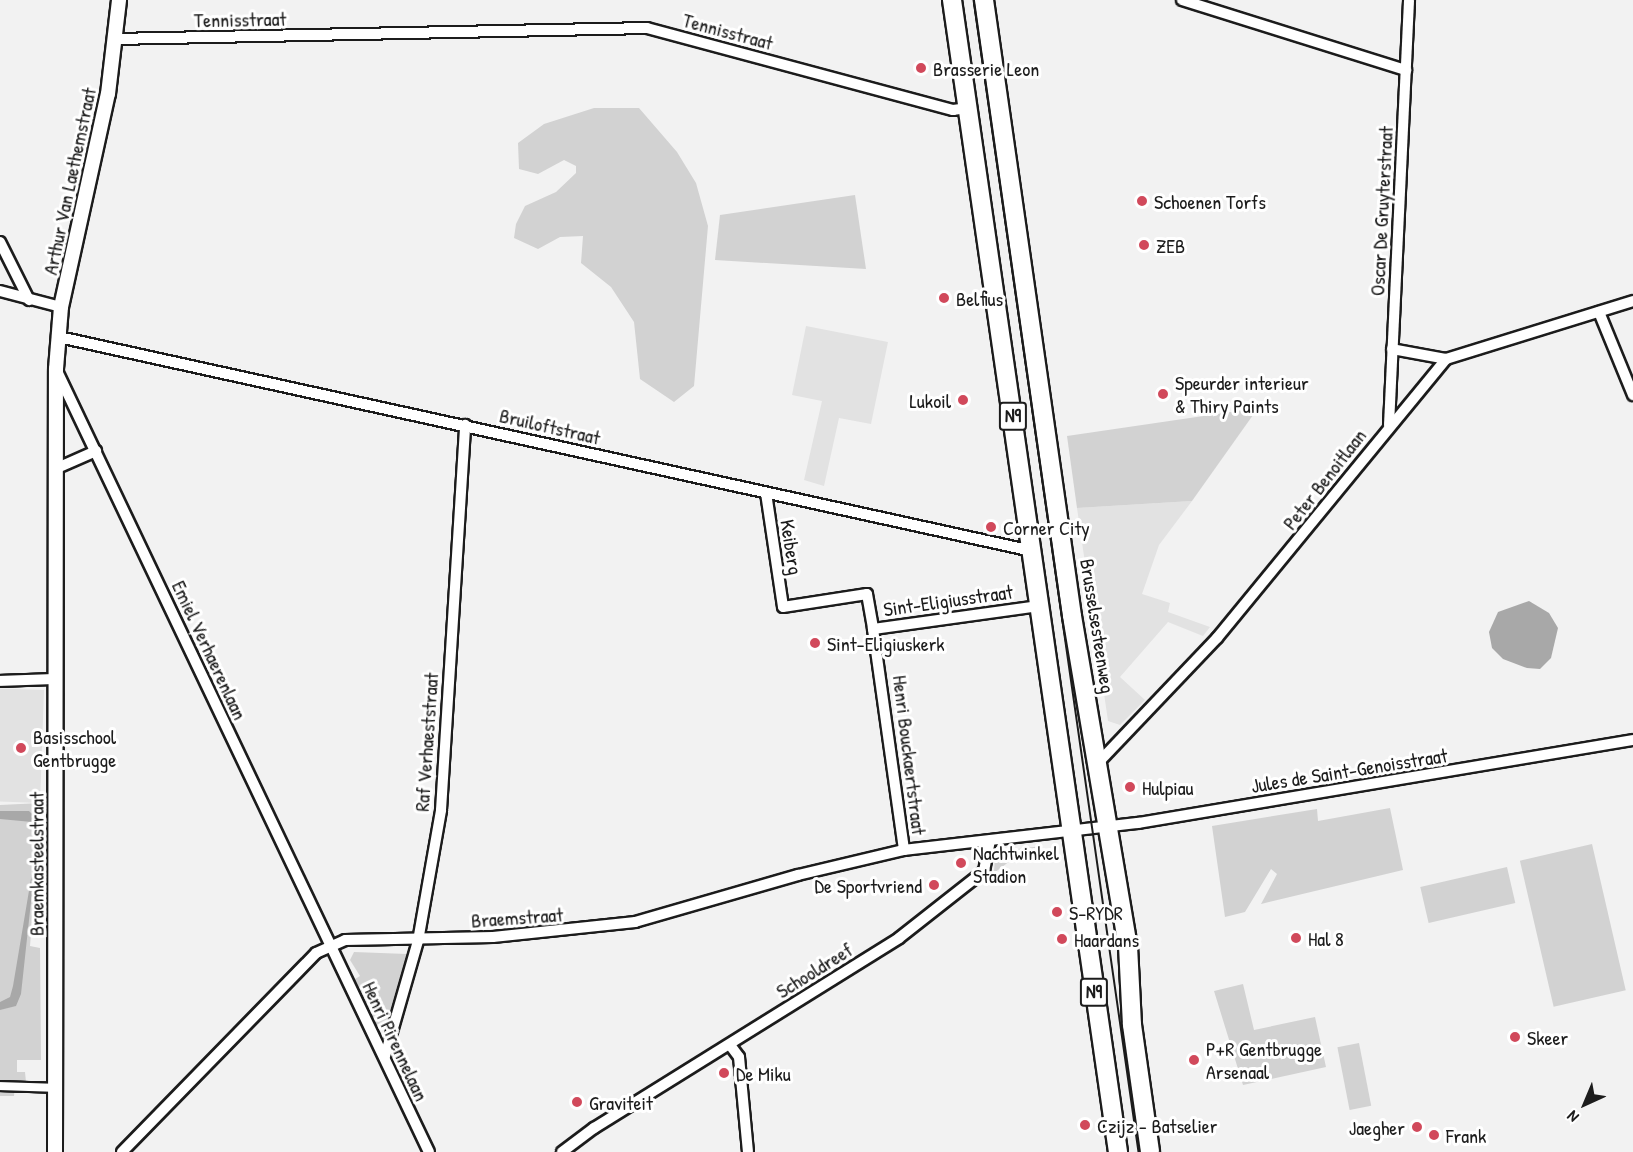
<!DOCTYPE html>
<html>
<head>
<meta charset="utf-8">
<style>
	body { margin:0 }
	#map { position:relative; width:1633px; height:1152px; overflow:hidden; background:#f2f2f2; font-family:"Patrick Hand",sans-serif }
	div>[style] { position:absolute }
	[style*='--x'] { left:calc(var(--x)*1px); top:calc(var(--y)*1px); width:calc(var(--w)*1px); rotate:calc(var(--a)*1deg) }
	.built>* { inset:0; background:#e2e2e2; transform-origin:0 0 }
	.green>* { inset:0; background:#d2d2d2; transform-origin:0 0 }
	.water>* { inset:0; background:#a8a8a8 }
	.roads { filter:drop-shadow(2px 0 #1c1c1c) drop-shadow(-2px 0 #1c1c1c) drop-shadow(0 2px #1c1c1c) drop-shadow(0 -2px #1c1c1c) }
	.pedestrian>* { height:8px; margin:-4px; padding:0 4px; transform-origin:4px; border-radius:4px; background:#fff }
	.minor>* { height:10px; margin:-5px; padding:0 5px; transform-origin:5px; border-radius:5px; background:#fff }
	.tertiary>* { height:14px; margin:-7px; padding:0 7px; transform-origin:7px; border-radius:7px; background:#fff }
	.primary>* { height:18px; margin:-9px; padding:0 9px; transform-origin:9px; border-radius:9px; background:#fff }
	.tram>* { height:1.5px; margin:-0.75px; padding:0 0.75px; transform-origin:0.75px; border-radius:0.75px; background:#1c1c1c }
	.dots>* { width:16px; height:16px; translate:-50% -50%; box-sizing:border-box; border:3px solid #fff; border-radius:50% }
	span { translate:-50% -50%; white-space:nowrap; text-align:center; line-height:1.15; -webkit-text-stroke:6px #fff; paint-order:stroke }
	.shield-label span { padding:2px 4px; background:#fff; border:2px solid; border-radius:4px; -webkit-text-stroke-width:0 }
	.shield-label { font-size:18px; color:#1c1c1c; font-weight:700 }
	.street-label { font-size:20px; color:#1c1c1c }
	.poi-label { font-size:20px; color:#1c1c1c }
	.left { translate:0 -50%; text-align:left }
	.right { translate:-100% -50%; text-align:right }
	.north { position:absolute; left:1555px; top:1074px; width:60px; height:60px; -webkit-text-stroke:4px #fff; paint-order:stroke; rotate:224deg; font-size:16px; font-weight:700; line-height:24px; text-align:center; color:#1c1c1c }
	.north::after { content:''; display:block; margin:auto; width:21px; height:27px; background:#1c1c1c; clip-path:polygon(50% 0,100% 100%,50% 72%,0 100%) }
</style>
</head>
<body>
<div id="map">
	<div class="built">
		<div style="clip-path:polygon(806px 326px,888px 342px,871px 424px,839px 418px,824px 486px,804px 480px,822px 401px,792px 395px)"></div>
		<div style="clip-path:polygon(1192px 501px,1159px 545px,1142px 594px,1170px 603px,1168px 612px,1210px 627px,1203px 636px,1168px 622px,1120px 677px,1145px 700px,1120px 725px,1108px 721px,1077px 508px)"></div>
		<div style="left:44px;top:690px;width:113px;height:44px;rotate:92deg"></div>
	</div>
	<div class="green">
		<div style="clip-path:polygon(594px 108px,639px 108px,677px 152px,696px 183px,708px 226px,694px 386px,674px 402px,640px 379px,634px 322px,611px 287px,581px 263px,583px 236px,560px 237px,538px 249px,514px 238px,516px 224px,525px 206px,556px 192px,576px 173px,576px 166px,564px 160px,538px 174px,519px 169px,518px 143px,544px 124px)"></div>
		<div style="clip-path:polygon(855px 195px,866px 269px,715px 260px,720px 215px)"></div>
		<div style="clip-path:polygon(1258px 408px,1192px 501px,1077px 508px,1067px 436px)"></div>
		<div style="clip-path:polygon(41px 803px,30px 946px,40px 948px,41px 1060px,17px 1060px,17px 1072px,25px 1072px,26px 1082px,15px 1083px,14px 1096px,0 1096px,0 805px)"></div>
		<div style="clip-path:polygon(1390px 808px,1403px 870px,1261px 904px,1277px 874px,1271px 869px,1245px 912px,1225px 917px,1212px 826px,1317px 809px,1318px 821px)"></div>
		<div style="left:1592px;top:844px;width:150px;height:74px;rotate:77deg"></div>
		<div style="clip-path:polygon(1042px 846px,1043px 851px,1018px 855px,994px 873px,995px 855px,1001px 851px)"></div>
		<div style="left:1507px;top:867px;width:37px;height:89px;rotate:77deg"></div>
		<div style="clip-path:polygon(354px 952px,407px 954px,387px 1021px,376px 1025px,355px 979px,360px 976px,350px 960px)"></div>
		<div style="clip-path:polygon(1243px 984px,1254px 1030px,1315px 1017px,1326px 1067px,1243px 1085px,1214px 991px)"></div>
		<div style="left:1359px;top:1043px;width:64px;height:22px;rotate:79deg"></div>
	</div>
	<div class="water">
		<div style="clip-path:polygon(1529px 601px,1549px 613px,1558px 628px,1551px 658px,1540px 669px,1527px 668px,1503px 659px,1492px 648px,1489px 632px,1498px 612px)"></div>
		<div style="clip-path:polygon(0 811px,29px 811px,33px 815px,32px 822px,0 819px)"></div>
		<div style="clip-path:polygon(38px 837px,21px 994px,16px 1006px,0 1010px,0 1002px,10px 997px,13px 986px)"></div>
	</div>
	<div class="roads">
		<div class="pedestrian">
			<div style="--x:0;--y:1086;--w:56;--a:2"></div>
		</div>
		<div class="minor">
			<div style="--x:1182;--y:0;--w:235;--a:17.4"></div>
			<div style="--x:114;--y:39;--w:533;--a:-1.18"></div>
			<div style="--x:647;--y:28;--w:317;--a:15"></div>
			<div style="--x:953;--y:110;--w:15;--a:-8"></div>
			<div style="--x:0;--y:242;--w:65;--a:63.4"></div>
			<div style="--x:0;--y:291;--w:63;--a:14.7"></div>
			<div style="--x:1599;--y:312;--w:90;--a:67.7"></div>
			<div style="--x:59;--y:337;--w:996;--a:12.4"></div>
			<div style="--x:1392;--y:349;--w:55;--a:10.5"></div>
			<div style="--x:56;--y:369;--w:867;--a:64.53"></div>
			<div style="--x:1389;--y:425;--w:425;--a:-87.3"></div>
			<div style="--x:55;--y:469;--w:45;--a:-23.7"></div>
			<div style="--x:766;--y:493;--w:115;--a:81.5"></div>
			<div style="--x:783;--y:607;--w:85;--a:-8.8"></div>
			<div style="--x:867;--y:594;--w:36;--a:80"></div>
			<div style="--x:873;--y:629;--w:168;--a:-7.9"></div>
			<div style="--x:873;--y:629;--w:223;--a:82"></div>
			<div style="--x:0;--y:681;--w:56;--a:-2"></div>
			<div style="--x:1097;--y:764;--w:174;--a:-46.4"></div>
			<div style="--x:1217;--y:638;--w:361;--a:-50.6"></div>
			<div style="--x:1446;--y:359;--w:196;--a:-17.2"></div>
			<div style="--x:730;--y:1045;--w:15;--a:53"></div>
			<div style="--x:739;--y:1057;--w:95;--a:84.6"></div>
			<div style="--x:385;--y:1056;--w:120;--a:-74"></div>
			<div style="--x:418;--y:941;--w:133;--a:-80"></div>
			<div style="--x:441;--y:810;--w:386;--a:-86.4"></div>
			<div style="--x:122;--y:1152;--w:278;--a:-45.7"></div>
			<div style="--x:316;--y:953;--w:32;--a:-24"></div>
			<div style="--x:345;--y:940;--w:148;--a:-1.2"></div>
			<div style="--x:493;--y:937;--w:143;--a:-6"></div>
			<div style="--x:635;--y:922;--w:170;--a:-16.1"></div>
			<div style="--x:798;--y:875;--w:109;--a:-13.3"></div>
			<div style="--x:904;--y:850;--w:236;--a:-6.6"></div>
			<div style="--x:1138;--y:823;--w:502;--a:-9.52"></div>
			<div style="--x:562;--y:1152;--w:40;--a:-37"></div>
			<div style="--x:594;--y:1128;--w:359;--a:-31.9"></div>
			<div style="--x:899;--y:938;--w:108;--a:-38.2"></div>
			<div style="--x:984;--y:871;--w:31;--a:-79"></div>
		</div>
		<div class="tertiary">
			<div style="--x:55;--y:1152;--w:783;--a:-89.93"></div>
			<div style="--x:56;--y:369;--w:62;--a:-85.4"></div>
			<div style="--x:61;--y:307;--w:218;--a:-77.6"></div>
			<div style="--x:108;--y:94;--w:95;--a:-83.3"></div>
		</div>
		<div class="primary">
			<div style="--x:952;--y:0;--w:1164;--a:81.8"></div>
			<div style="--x:984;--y:0;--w:622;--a:81.87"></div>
			<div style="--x:1072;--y:616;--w:335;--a:80.4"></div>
			<div style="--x:1128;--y:946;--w:79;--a:87.1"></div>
			<div style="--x:1132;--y:1025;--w:128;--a:81.9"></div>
		</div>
	</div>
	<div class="tram">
		<div style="--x:974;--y:0;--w:1164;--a:81.85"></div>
	</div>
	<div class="dots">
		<div style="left:921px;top:68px;background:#d1495b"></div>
		<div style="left:1142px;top:201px;background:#d1495b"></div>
		<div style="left:1144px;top:245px;background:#d1495b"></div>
		<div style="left:944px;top:298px;background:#d1495b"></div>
		<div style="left:1163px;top:394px;background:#d1495b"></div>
		<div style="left:963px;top:400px;background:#d1495b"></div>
		<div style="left:991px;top:527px;background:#d1495b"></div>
		<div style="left:815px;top:643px;background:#d1495b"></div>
		<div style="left:21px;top:748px;background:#d1495b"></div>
		<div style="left:1130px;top:787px;background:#d1495b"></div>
		<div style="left:961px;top:863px;background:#d1495b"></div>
		<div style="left:934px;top:885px;background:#d1495b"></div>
		<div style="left:1057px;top:912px;background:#d1495b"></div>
		<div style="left:1296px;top:938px;background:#d1495b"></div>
		<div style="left:1062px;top:939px;background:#d1495b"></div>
		<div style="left:1515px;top:1037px;background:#d1495b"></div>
		<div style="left:1194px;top:1060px;background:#d1495b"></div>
		<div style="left:724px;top:1073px;background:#d1495b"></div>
		<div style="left:577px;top:1102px;background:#d1495b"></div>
		<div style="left:1085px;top:1125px;background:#d1495b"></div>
		<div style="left:1417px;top:1127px;background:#d1495b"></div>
		<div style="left:1434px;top:1135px;background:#d1495b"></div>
	</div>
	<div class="shield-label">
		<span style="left:1013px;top:416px">N9</span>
		<span style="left:1094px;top:992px">N9</span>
	</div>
	<div class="street-label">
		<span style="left:240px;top:19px;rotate:-1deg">Tennisstraat</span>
		<span style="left:728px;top:31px;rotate:15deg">Tennisstraat</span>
		<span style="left:69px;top:181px;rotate:-78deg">Arthur Van Laethemstraat</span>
		<span style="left:1381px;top:211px;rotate:-87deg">Oscar De Gruyterstraat</span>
		<span style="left:550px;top:426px;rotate:13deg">Bruiloftstraat</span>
		<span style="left:1324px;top:479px;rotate:-52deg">Peter Benoitlaan</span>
		<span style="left:792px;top:547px;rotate:81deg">Keiberg</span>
		<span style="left:948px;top:600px;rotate:-8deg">Sint-Eligiusstraat</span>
		<span style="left:1098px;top:626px;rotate:81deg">Brusselsesteenweg</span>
		<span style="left:210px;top:650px;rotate:65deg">Emiel Verhaerenlaan</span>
		<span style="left:426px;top:742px;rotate:-86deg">Raf Verhaeststraat</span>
		<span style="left:910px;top:755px;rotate:83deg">Henri Bouckaertstraat</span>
		<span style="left:1349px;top:770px;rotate:-9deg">Jules de Saint-Genoisstraat</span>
		<span style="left:36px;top:864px;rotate:-90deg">Braemkasteelstraat</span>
		<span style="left:517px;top:917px;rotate:-4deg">Braemstraat</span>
		<span style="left:814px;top:970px;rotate:-32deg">Schooldreef</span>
		<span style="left:396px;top:1041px;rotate:65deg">Henri Pirennelaan</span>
	</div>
	<div class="poi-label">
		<span class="left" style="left:933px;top:68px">Brasserie Leon</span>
		<span class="left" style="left:1154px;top:201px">Schoenen Torfs</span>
		<span class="left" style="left:1156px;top:245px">ZEB</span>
		<span class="left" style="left:956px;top:298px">Belfius</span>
		<span class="left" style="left:1175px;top:394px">Speurder interieur<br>&amp; Thiry Paints</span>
		<span class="right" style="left:951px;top:400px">Lukoil</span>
		<span class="left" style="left:1003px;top:527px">Corner City</span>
		<span class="left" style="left:827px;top:643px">Sint-Eligiuskerk</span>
		<span class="left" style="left:33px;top:748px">Basisschool<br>Gentbrugge</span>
		<span class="left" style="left:1142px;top:787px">Hulpiau</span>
		<span class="left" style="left:973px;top:864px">Nachtwinkel<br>Stadion</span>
		<span class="right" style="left:922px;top:885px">De Sportvriend</span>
		<span class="left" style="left:1069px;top:912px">S-RYDR</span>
		<span class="left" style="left:1308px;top:938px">Hal 8</span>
		<span class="left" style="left:1074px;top:939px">Haardans</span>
		<span class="left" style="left:1527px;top:1037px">Skeer</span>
		<span class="left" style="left:1206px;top:1060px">P+R Gentbrugge<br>Arsenaal</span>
		<span class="left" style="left:736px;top:1073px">De Miku</span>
		<span class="left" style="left:589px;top:1102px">Graviteit</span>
		<span class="left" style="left:1097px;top:1125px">Czijz - Batselier</span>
		<span class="right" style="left:1405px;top:1127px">Jaegher</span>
		<span class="left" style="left:1446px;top:1135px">Frank</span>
	</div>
	<div class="north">N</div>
</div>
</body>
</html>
